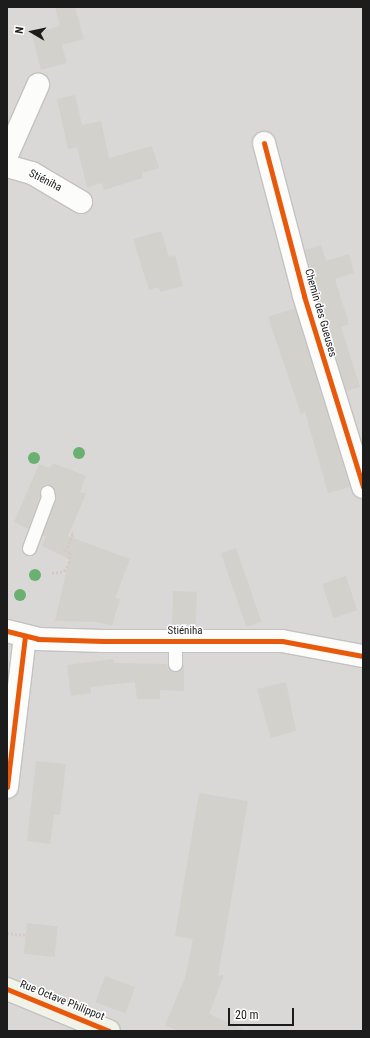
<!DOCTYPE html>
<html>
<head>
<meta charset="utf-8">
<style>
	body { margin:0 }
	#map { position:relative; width:370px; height:1038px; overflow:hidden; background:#eae9e4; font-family:"Roboto Condensed",sans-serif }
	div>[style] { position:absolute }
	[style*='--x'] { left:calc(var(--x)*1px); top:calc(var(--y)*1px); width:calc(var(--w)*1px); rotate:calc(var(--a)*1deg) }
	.residential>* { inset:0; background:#d9d8d6; transform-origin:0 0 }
	.building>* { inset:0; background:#d3d1cc; transform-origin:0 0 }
	.path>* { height:2.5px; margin-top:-1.25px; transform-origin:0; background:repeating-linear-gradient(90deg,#d7c8c3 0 2px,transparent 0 4px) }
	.roads { filter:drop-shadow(1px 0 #c3c2c0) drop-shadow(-1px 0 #c3c2c0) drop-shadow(0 1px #c3c2c0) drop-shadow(0 -1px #c3c2c0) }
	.lane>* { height:13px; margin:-6.5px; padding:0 6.5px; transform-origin:6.5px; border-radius:6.5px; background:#fcfcfb }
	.street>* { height:22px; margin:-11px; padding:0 11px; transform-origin:11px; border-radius:11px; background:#fcfcfb }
	.secondary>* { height:22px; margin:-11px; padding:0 11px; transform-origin:11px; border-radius:11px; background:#f2f3e8 }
	.cycleway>* { height:5px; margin:-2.5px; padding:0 2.5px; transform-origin:2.5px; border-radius:2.5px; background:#e8590c }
	.trees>* { width:12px; height:12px; margin:-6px; border-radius:50%; background:#6ab171 }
	span { translate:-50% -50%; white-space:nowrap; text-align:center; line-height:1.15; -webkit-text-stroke:3px #fff; paint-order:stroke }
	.street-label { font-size:11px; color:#1c1c1c }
	.frame { position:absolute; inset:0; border:8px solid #1c1c1c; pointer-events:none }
	.north { position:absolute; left:12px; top:12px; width:40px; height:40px; -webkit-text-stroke:3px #fff; paint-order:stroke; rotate:279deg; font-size:11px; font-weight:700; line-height:16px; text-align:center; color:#1c1c1c }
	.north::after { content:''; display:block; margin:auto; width:14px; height:18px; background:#1c1c1c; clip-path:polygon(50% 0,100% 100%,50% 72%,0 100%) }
	.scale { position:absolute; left:228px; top:1008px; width:66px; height:18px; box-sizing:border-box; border:2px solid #1c1c1c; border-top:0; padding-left:5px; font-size:12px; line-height:14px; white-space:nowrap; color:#1c1c1c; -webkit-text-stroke:3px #fff; paint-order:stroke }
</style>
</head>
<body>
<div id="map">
	<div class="residential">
		<div style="left:7px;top:7px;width:356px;height:1024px"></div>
	</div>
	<div class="building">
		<div style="clip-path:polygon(55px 7px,75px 7px,84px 39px,62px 45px,67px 63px,41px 70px,32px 34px,60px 26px)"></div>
		<div style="clip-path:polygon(75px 95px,82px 125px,101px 121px,109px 158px,152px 146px,159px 168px,142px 173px,143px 178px,104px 190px,102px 183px,87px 187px,77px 147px,68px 149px,57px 99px)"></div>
		<div style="clip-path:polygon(161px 231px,169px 257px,175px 255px,183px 286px,160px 292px,159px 287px,149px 290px,133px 239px)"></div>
		<div style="clip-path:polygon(321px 245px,326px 261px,349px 254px,354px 273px,335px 279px,349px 324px,341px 327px,360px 387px,346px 391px,305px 250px)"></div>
		<div style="clip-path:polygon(295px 308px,350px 487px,328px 493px,305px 412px,301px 414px,268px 317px)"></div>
		<div style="clip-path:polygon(53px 463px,86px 476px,80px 492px,86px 494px,68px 536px,130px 559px,115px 598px,120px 599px,112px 626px,98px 622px,55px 621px,69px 559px,42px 546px,46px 537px,42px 535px,56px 499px,53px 486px,45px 484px,40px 489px,40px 496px,28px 529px,14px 522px,39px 464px,50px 468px)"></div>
		<div style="left:236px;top:548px;width:78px;height:16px;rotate:71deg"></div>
		<div style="left:346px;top:576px;width:36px;height:25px;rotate:72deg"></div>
		<div style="left:173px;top:591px;width:24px;height:33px;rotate:2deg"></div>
		<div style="clip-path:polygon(113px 659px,114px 663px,167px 664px,168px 668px,175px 672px,179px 671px,184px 664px,184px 691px,160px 690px,160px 699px,137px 699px,135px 682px,91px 687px,91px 693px,71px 696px,67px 665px)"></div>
		<div style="clip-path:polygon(286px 682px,296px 731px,271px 738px,257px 689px)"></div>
		<div style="clip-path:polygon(36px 761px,66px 764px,60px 815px,54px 815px,50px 844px,27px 841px)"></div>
		<div style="clip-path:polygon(199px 793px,248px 801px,218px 976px,224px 975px,209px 1014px,247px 1031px,178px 1031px,165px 1025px,185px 978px,193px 939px,175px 936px)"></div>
		<div style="left:27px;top:923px;width:31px;height:31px;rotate:6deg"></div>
		<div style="left:105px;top:976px;width:32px;height:28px;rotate:20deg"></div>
	</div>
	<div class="path">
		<div style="--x:65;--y:551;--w:19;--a:-65"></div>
		<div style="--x:73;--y:534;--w:4;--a:-153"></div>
		<div style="--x:52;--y:573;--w:12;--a:-9"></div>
		<div style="--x:64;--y:571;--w:9;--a:-58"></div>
		<div style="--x:69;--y:563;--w:10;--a:-84"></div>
		<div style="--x:70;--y:553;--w:9;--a:-153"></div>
		<div style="--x:7;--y:933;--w:18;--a:6"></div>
	</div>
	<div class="roads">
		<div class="lane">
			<div style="--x:29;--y:548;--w:54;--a:-69.6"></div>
			<div style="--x:48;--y:497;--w:5;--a:-101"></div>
			<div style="--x:175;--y:641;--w:23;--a:90"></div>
		</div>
		<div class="street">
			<div style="--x:264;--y:143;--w:158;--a:75.3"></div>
			<div style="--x:304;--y:296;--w:200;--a:72.8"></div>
			<div style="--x:7;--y:155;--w:77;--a:-66.1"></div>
			<div style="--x:7;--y:166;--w:26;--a:16"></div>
			<div style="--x:32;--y:173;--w:57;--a:30.6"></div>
			<div style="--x:7;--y:631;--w:32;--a:14"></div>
			<div style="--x:38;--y:639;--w:65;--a:1.8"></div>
			<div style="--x:103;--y:641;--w:179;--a:0"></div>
			<div style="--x:282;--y:641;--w:82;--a:10.5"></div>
			<div style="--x:7;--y:787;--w:152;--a:-83.2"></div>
		</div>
		<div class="secondary">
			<div style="--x:7;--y:989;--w:110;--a:22.4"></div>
		</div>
	</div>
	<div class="cycleway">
		<div style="--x:264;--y:143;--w:158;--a:75.3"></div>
		<div style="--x:304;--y:296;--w:200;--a:72.8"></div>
		<div style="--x:7;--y:631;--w:32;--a:14"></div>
		<div style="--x:38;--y:639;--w:65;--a:1.8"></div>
		<div style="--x:103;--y:641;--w:179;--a:0"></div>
		<div style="--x:282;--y:641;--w:82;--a:10.5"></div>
		<div style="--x:7;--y:787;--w:152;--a:-83.2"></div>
		<div style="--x:7;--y:989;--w:110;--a:22.4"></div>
	</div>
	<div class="trees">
		<div style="left:79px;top:453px"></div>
		<div style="left:34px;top:458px"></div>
		<div style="left:35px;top:575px"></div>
		<div style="left:20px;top:595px"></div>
	</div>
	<div class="street-label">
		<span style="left:45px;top:181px;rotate:27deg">Stiéniha</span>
		<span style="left:320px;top:313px;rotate:74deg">Chemin des Gueuses</span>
		<span style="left:185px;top:631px">Stiéniha</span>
		<span style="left:62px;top:1001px;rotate:22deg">Rue Octave Philippot</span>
	</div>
	<div class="frame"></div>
	<div class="north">N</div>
	<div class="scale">20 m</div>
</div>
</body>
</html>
